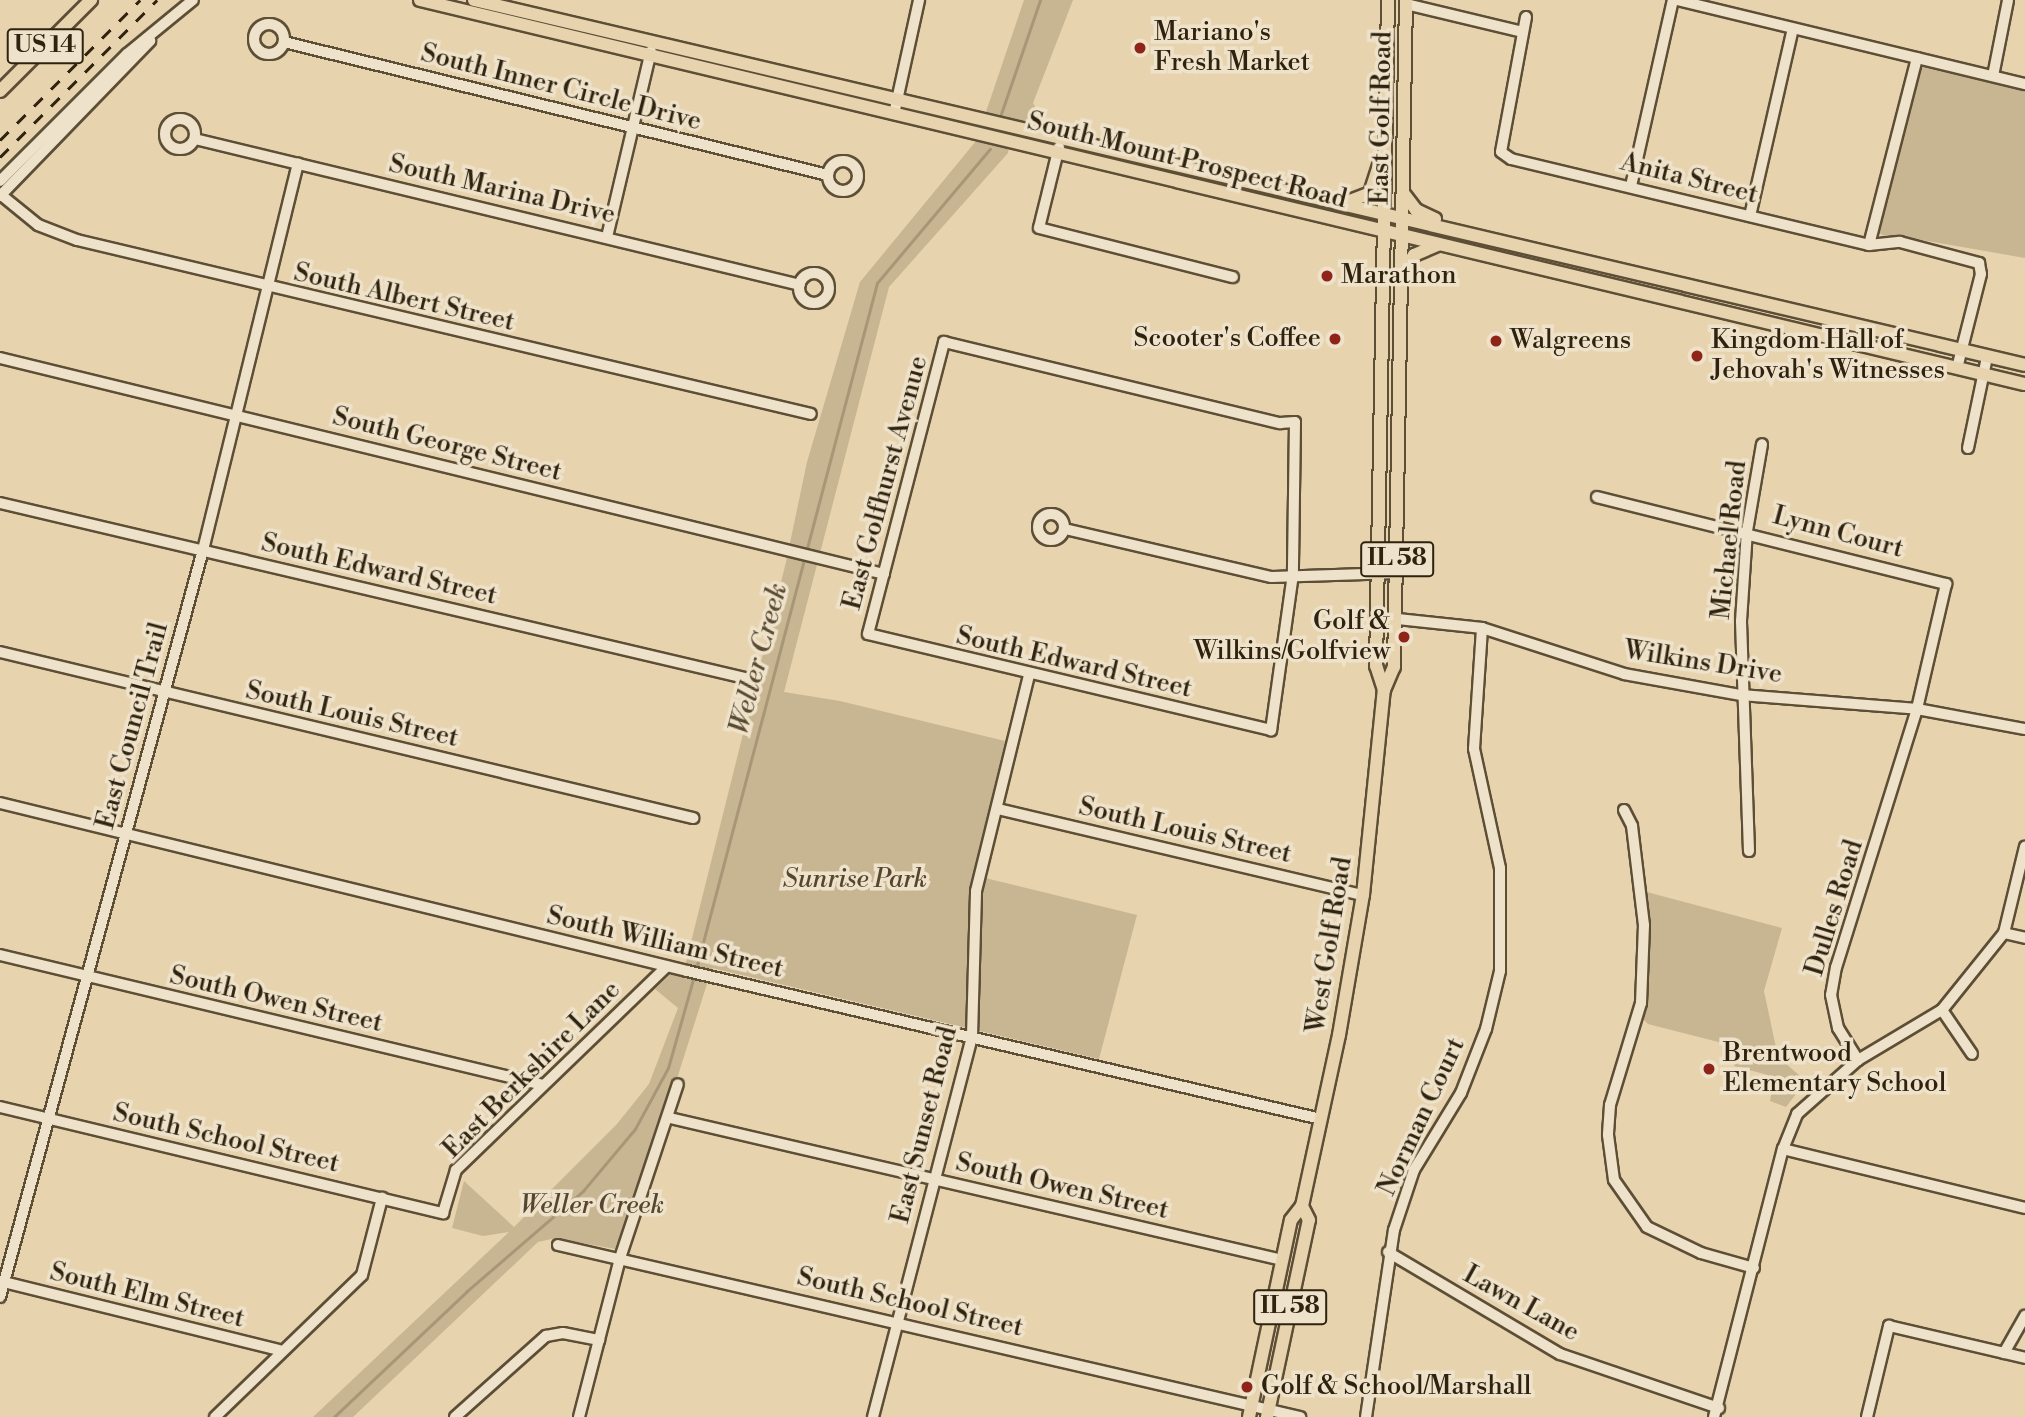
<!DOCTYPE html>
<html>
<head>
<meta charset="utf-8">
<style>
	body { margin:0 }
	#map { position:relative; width:2025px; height:1417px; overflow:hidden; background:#e7d3ad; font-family:"Libre Bodoni",serif }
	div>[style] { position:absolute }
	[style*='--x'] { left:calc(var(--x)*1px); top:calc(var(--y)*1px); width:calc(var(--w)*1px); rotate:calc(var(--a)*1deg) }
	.green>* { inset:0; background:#c8b592 }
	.stream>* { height:2.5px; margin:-1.25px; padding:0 1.25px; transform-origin:1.25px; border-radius:1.25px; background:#a89777 }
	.roads { filter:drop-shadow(2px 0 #5d4e36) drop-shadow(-2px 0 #5d4e36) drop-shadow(0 2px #5d4e36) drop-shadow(0 -2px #5d4e36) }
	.minor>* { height:10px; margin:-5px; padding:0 5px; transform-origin:5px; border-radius:5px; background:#efe2ca }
	.minor>.ring { margin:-5px; padding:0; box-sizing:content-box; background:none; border:10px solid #efe2ca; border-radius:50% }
	.major>* { height:12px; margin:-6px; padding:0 6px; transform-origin:6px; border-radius:6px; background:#e7d3ad }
	.rail>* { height:2.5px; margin-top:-1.25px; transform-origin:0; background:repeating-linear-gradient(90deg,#2f220e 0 12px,transparent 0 24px) }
	.dots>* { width:19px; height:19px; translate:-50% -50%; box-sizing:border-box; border:4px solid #efe2ca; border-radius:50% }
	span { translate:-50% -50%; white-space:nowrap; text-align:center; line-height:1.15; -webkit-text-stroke:7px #efe2ca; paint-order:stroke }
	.shield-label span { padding:2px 5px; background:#efe2ca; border:2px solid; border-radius:5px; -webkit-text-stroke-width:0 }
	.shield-label { font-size:24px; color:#2f220e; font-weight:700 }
	.poi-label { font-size:26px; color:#2f220e }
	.left { translate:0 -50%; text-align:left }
	.right { translate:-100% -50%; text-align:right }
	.street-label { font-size:26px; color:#2f220e }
	.park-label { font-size:26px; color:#55472f; font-style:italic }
	.water-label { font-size:28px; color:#594b33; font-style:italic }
</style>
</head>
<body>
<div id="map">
	<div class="green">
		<div style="clip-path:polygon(1024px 0,1073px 0,1033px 103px,1040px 115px,1031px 124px,1012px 120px,1008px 153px,889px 287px,784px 692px,840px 701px,1005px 741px,973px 875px,1137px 915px,1099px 1059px,712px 968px,675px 1085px,615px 1249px,556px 1238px,538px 1242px,353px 1417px,313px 1417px,509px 1232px,483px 1236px,452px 1228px,464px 1181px,514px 1227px,617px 1124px,649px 1084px,678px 1008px,655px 989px,670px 975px,683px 974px,786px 562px,807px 462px,860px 282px,976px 141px)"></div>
		<div style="clip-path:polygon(1921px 67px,2025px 91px,2025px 258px,1905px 237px,1890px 239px,1879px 233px)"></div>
		<div style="clip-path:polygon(1643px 891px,1782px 928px,1764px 991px,1778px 1057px,1806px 1081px,1786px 1107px,1770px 1101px,1773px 1085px,1768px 1075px,1734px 1066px,1738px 1047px,1648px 1024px,1642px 1018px,1646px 986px)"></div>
	</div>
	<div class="stream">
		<div style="--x:999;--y:120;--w:127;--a:-71.1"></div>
		<div style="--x:696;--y:969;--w:709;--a:-75.22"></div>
		<div style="--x:877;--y:283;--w:175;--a:-49.9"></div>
		<div style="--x:334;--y:1417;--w:182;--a:-43.4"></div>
		<div style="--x:466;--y:1292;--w:155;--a:-40.8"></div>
		<div style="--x:583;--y:1191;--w:81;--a:-50"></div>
		<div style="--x:635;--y:1129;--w:69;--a:-61.6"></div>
		<div style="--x:668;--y:1068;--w:96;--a:-74.2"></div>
	</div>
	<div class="roads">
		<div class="minor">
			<div style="--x:1677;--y:0;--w:358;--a:13.6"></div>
			<div style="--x:1406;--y:4;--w:120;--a:13.5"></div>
			<div style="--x:1526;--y:17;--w:137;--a:100.5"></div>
			<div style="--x:1501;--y:152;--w:12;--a:35"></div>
			<div style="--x:1511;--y:159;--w:368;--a:13.5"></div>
			<div style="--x:1869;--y:245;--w:31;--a:-6"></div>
			<div style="--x:1900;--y:242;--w:82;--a:14.9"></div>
			<div style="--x:1979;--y:263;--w:11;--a:80"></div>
			<div style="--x:1981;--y:274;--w:97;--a:104.3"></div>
			<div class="ring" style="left:254px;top:24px;width:20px;height:20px"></div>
			<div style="--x:284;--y:42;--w:560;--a:13.74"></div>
			<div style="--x:1993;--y:76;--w:77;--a:-78.8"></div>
			<div style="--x:894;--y:114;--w:117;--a:-77.6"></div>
			<div class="ring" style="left:165px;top:119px;width:20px;height:20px"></div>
			<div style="--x:195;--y:139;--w:622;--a:13.57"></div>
			<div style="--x:1059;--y:147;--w:83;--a:103.9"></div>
			<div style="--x:1039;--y:228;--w:200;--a:14.2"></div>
			<div class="ring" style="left:828px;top:161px;width:20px;height:20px"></div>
			<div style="--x:0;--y:181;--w:180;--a:-45"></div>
			<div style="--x:127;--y:54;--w:85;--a:-39.3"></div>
			<div style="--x:1631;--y:186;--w:191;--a:-77.3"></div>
			<div style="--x:0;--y:194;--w:49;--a:39.2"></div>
			<div style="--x:38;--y:225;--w:42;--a:21"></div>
			<div style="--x:77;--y:240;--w:754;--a:13.34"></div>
			<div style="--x:0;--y:196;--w:216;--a:-45.9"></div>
			<div style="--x:1750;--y:216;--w:192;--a:-77.1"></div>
			<div style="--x:607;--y:237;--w:191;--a:-76.7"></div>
			<div style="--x:1869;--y:245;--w:193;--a:-75.6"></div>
			<div class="ring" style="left:799px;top:273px;width:20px;height:20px"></div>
			<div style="--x:944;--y:342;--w:346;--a:13.6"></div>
			<div style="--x:1280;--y:423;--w:15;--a:-4"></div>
			<div style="--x:1295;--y:422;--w:152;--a:90.8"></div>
			<div style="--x:1293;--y:574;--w:158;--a:98"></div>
			<div style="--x:1271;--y:730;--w:414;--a:-166.6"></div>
			<div style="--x:868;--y:634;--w:302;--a:-75.4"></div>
			<div style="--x:0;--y:358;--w:910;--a:13.73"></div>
			<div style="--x:1968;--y:448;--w:93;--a:-78.2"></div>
			<div style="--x:1597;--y:497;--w:360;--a:14"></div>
			<div style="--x:1946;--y:584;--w:128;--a:103.1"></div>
			<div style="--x:1917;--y:709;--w:270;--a:107.4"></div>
			<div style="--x:1836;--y:967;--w:28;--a:100"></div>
			<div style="--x:1831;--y:995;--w:34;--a:78"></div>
			<div style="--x:1838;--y:1028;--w:38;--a:58"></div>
			<div style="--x:0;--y:503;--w:769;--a:13.22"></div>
			<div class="ring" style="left:1038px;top:514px;width:16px;height:16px"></div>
			<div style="--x:1065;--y:529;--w:212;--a:13.1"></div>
			<div style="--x:1272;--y:577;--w:125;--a:-1.8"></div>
			<div style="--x:1379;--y:617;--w:104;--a:6.1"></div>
			<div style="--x:1482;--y:628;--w:149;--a:17.9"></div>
			<div style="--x:1624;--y:674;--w:119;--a:10.2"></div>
			<div style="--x:1741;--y:695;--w:177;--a:4.5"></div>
			<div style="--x:1917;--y:709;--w:110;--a:10.5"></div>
			<div style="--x:0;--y:652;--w:713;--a:13.47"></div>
			<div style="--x:0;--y:803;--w:707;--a:13.74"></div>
			<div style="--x:687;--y:971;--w:651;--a:13.14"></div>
			<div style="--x:998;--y:809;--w:375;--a:13.3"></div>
			<div style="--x:1624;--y:810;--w:18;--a:63"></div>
			<div style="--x:1632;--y:826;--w:100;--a:83.1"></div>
			<div style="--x:1644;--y:925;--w:78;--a:92.2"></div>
			<div style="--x:1641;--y:1003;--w:107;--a:106.9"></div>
			<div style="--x:1610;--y:1105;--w:30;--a:94"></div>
			<div style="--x:1608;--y:1135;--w:45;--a:82.4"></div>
			<div style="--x:1614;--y:1180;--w:57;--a:54.9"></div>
			<div style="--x:1647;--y:1227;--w:60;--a:25.7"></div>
			<div style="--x:1701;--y:1253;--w:55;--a:15.8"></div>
			<div style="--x:1749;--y:851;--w:230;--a:-92"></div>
			<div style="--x:1741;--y:621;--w:90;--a:-86.2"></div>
			<div style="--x:1747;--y:531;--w:88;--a:-80.2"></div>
			<div style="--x:2004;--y:933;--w:22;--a:13"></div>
			<div style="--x:0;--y:955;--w:558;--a:13.46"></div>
			<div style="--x:1942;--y:1010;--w:53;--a:55.7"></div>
			<div style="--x:0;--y:1107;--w:456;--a:13.5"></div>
			<div style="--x:443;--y:1213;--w:45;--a:-73.2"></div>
			<div style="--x:456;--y:1170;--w:293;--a:-44"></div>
			<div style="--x:670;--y:1118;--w:628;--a:13.06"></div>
			<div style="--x:1783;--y:1149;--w:249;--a:13.7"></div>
			<div style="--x:558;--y:1245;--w:762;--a:13.05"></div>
			<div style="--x:1388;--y:1252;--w:200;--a:30.7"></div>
			<div style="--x:1560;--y:1354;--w:168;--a:18.8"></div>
			<div style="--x:4;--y:1282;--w:283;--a:13.9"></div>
			<div style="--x:0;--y:1297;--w:774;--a:-74.8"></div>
			<div style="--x:203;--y:550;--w:398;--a:-76.2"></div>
			<div style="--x:2004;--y:1353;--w:43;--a:-60.4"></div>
			<div style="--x:215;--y:1417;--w:204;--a:-44"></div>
			<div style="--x:362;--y:1275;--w:80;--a:-75.4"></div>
			<div style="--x:455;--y:1417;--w:122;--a:-41.7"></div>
			<div style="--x:546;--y:1336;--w:17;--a:-10"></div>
			<div style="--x:563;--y:1333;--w:37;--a:11"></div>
			<div style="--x:579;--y:1417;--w:164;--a:-75.5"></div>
			<div style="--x:620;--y:1258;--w:183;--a:-71.6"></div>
			<div style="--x:873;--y:1417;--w:394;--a:-75.4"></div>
			<div style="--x:972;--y:1036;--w:145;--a:-88.4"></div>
			<div style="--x:976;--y:891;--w:221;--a:-76.2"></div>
			<div style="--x:1366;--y:1417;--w:189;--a:-81.5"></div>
			<div style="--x:1394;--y:1230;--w:63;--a:-71.6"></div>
			<div style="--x:1414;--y:1170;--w:90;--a:-58.6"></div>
			<div style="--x:1461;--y:1093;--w:69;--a:-68.7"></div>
			<div style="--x:1486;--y:1029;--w:60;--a:-76.4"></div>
			<div style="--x:1500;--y:971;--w:103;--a:-90"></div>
			<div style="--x:1500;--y:868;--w:122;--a:-102.3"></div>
			<div style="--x:1474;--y:749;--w:121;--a:-86.2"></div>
			<div style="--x:1714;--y:1417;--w:277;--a:-75.6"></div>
			<div style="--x:1783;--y:1149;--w:38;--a:-68"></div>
			<div style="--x:1797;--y:1114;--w:81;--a:-41.5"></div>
			<div style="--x:1858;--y:1060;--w:98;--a:-30.8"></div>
			<div style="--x:1942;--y:1010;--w:99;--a:-51.2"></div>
			<div style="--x:2004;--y:933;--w:89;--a:-76.3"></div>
			<div style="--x:1867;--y:1417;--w:94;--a:-76.4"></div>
			<div style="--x:1889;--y:1326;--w:140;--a:13.2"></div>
		</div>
		<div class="major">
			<div style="--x:420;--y:0;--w:1650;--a:13.46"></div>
			<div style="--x:474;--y:0;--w:1593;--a:13.24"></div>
			<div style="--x:0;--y:91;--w:129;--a:-45"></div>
			<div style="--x:1404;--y:194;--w:20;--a:53"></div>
			<div style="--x:1416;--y:210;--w:21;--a:25"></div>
			<div style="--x:1347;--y:202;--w:25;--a:-21"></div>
			<div style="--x:1370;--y:193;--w:33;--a:-72"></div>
			<div style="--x:1404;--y:270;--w:18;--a:-56"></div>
			<div style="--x:1414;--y:255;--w:26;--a:-23"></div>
			<div style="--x:1384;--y:690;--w:25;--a:-108"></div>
			<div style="--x:1376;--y:666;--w:666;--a:-88.97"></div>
			<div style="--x:1249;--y:1417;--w:201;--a:-78"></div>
			<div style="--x:1291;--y:1220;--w:18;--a:-52"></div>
			<div style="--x:1302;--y:1206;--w:175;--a:-77.8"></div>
			<div style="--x:1339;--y:1035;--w:142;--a:-80.3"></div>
			<div style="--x:1363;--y:895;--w:206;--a:-84.2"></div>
			<div style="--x:1384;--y:690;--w:25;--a:-67"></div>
			<div style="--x:1394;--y:667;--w:667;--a:-88.97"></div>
			<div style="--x:1267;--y:1417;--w:201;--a:-78"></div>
			<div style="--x:1309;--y:1220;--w:16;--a:-117"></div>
		</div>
	</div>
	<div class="rail">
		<div style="--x:0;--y:140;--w:198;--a:-45"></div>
		<div style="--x:0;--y:157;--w:222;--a:-45"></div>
	</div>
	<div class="dots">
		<div style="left:1140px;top:48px;background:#8f2418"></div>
		<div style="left:1327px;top:276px;background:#8f2418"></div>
		<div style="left:1335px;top:339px;background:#8f2418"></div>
		<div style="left:1496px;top:341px;background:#8f2418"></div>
		<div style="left:1697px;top:356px;background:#8f2418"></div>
		<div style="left:1404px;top:637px;background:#8f2418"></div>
		<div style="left:1709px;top:1069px;background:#8f2418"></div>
		<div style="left:1247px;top:1387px;background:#8f2418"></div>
	</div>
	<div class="shield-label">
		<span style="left:45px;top:46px">US 14</span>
		<span style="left:1397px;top:559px">IL 58</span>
		<span style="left:1290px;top:1307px">IL 58</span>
	</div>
	<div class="poi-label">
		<span class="left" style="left:1154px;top:48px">Mariano's<br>Fresh Market</span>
		<span class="left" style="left:1341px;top:276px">Marathon</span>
		<span class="right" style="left:1321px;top:339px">Scooter's Coffee</span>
		<span class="left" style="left:1510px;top:341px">Walgreens</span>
		<span class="left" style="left:1711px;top:356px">Kingdom Hall of<br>Jehovah's Witnesses</span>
		<span class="right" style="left:1390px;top:637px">Golf &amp;<br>Wilkins/Golfview</span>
		<span class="left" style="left:1723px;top:1069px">Brentwood<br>Elementary School</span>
		<span class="left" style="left:1261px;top:1387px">Golf &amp; School/Marshall</span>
	</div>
	<div class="street-label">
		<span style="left:561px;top:88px;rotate:14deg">South Inner Circle Drive</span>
		<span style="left:1382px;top:118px;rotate:-89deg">East Golf Road</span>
		<span style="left:1187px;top:161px;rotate:14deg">South Mount Prospect Road</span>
		<span style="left:1689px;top:179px;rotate:14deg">Anita Street</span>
		<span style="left:502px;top:190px;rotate:13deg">South Marina Drive</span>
		<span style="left:404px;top:298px;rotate:13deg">South Albert Street</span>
		<span style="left:447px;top:445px;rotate:14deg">South George Street</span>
		<span style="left:886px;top:483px;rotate:-75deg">East Golfhurst Avenue</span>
		<span style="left:1838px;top:533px;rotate:15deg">Lynn Court</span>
		<span style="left:1730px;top:540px;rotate:-84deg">Michael Road</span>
		<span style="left:379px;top:570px;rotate:13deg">South Edward Street</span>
		<span style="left:1074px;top:663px;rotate:13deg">South Edward Street</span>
		<span style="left:1703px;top:663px;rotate:9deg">Wilkins Drive</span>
		<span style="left:352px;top:715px;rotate:13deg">South Louis Street</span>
		<span style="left:133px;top:726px;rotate:-75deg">East Council Trail</span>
		<span style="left:1185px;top:831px;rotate:13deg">South Louis Street</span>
		<span style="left:1835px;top:908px;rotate:-73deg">Dulles Road</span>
		<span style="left:665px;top:943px;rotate:13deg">South William Street</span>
		<span style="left:1330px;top:945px;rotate:-81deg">West Golf Road</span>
		<span style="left:276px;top:1000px;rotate:13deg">South Owen Street</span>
		<span style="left:532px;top:1070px;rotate:-45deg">East Berkshire Lane</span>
		<span style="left:1422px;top:1117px;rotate:-65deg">Norman Court</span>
		<span style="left:925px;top:1125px;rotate:-76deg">East Sunset Road</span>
		<span style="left:226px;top:1139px;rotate:13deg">South School Street</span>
		<span style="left:1062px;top:1187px;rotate:13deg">South Owen Street</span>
		<span style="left:147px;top:1296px;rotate:14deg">South Elm Street</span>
		<span style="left:910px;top:1303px;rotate:13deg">South School Street</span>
		<span style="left:1521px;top:1304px;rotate:29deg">Lawn Lane</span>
	</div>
	<div class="park-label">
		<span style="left:855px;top:880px">Sunrise Park</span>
		<span style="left:592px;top:1206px">Weller Creek</span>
	</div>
	<div class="water-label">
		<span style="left:759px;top:659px;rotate:-75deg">Weller Creek</span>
	</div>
</div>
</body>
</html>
